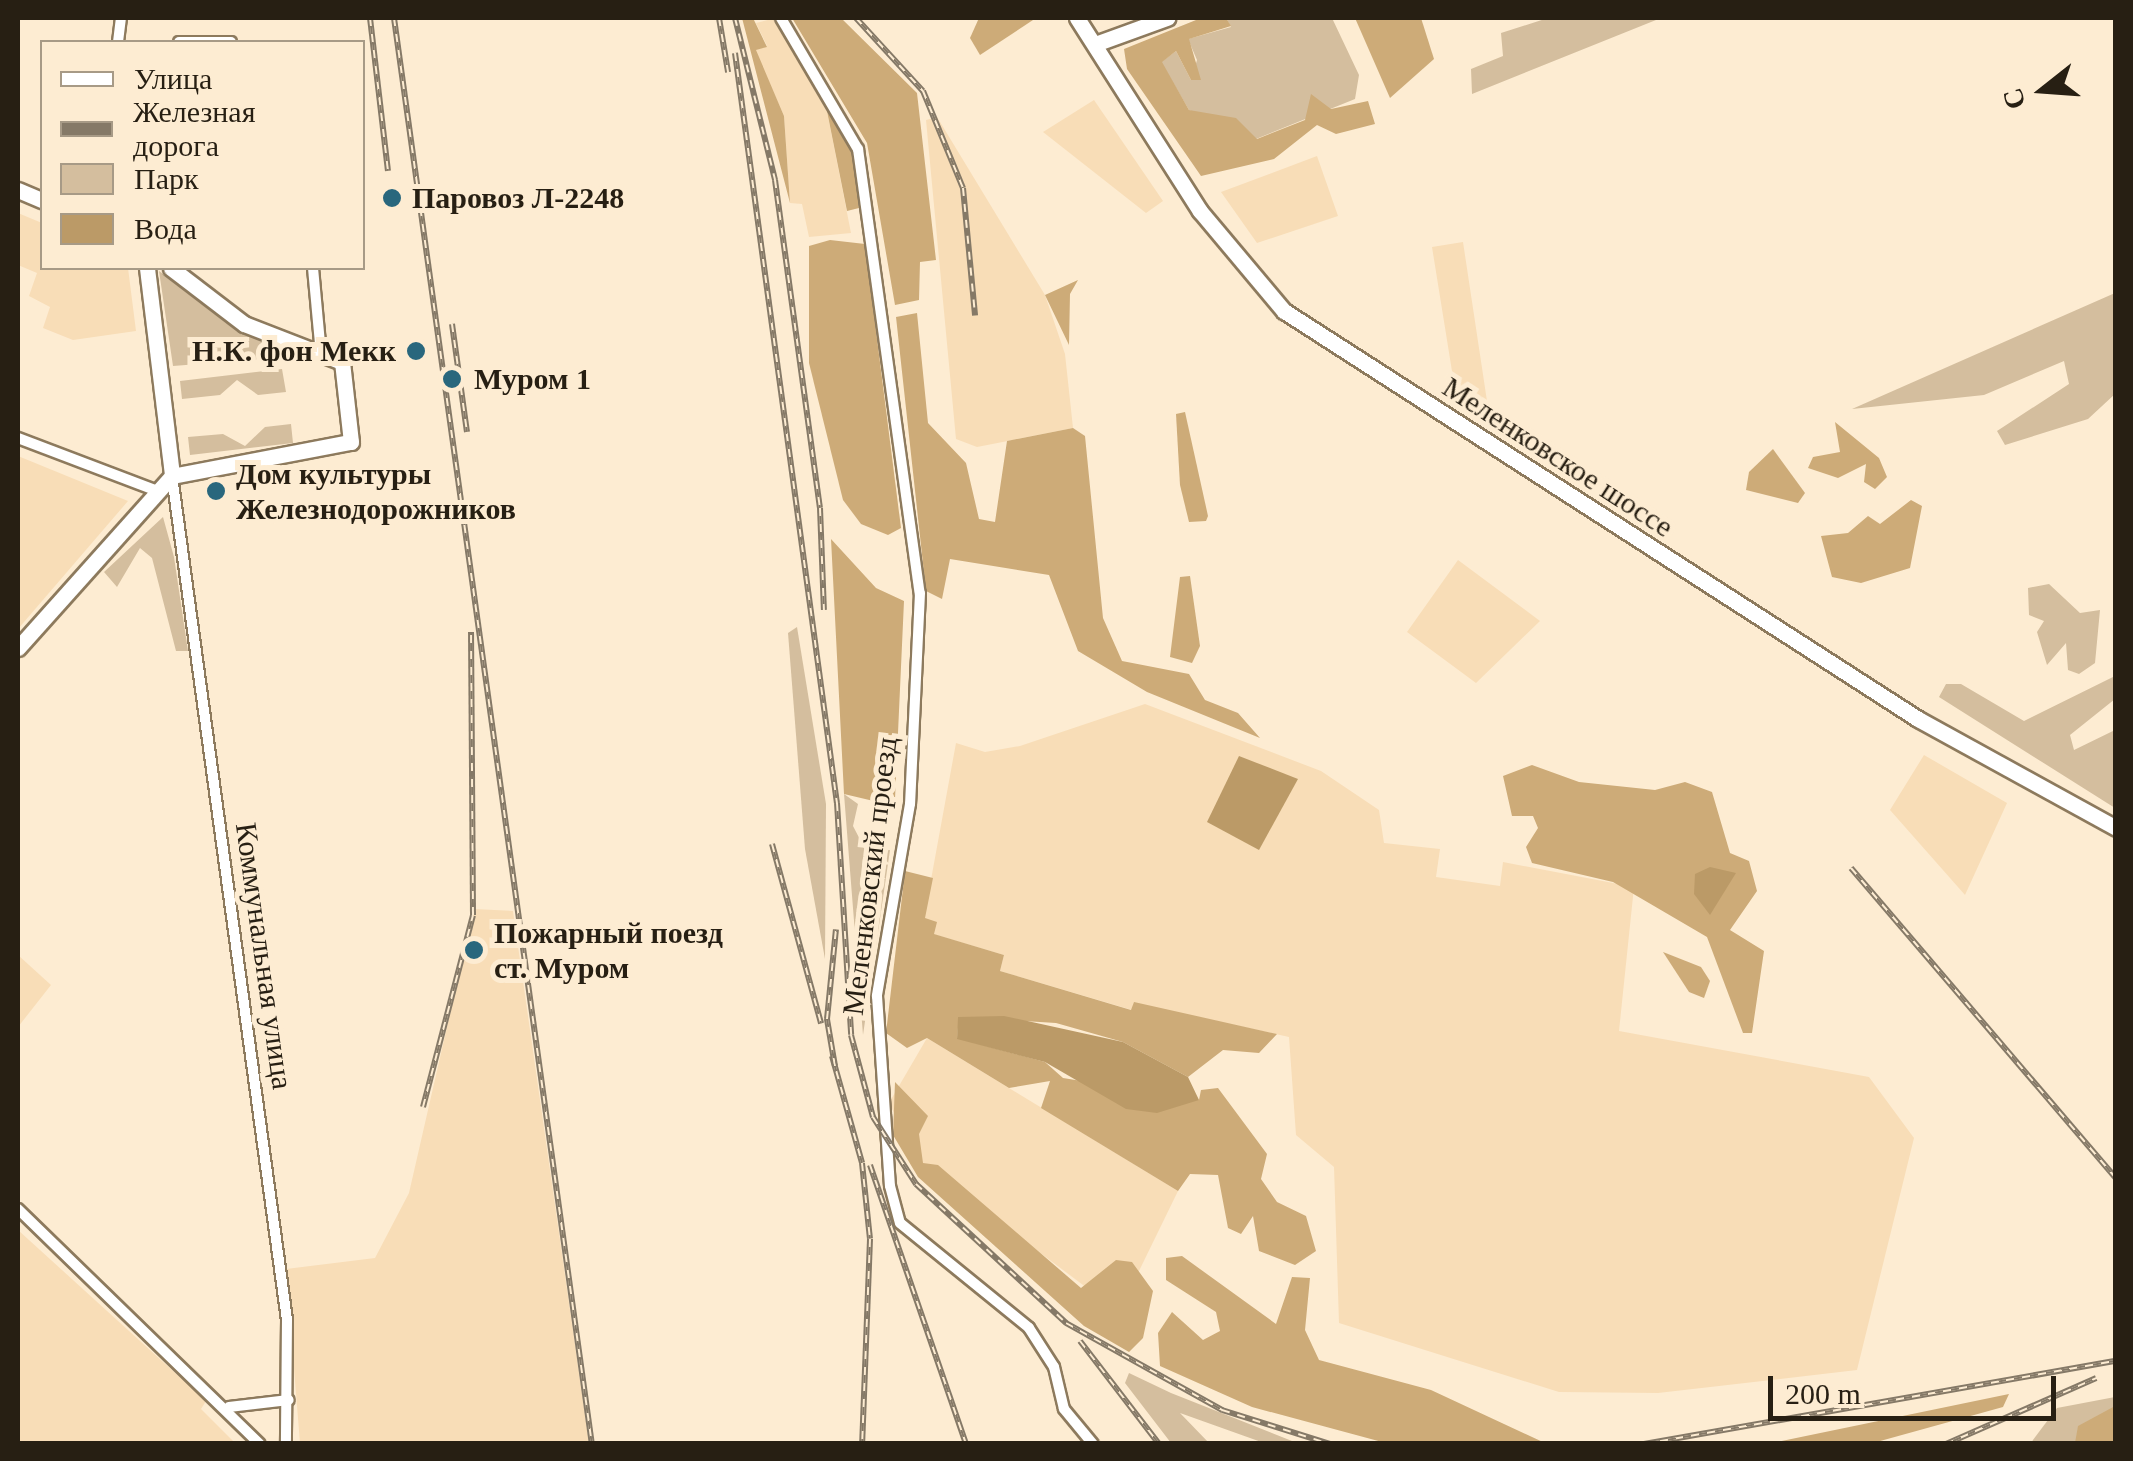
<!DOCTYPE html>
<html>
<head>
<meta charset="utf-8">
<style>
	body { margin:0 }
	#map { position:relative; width:2133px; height:1461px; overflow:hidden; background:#fdecd2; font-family:"Times New Roman",serif }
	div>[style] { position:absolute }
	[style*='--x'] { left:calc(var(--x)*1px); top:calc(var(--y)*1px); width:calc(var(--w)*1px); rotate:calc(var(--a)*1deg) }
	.built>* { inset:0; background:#f8ddb7 }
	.green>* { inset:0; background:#d4be9e }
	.forest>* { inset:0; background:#cdab78 }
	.water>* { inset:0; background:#bb9a67 }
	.roads { filter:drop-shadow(2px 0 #8d7a5d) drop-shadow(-2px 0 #8d7a5d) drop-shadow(0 2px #8d7a5d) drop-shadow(0 -2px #8d7a5d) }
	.street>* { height:10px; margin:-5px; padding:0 5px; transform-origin:5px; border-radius:5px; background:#fff }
	.secondary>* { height:15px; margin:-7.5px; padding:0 7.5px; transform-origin:7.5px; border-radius:7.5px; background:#fff }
	.rail>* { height:6px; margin-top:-3px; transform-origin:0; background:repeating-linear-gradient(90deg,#fdecd2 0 8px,#857967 0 16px); box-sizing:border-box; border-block:2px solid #857967 }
	.dots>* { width:28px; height:28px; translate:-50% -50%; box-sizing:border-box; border:5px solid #fdecd2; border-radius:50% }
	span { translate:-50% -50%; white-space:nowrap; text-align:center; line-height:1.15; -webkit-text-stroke:10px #fdecd2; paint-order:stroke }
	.poi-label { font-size:30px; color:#271f13; font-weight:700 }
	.left { translate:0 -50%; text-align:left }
	.right { translate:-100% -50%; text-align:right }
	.street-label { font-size:30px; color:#271f13 }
	.frame { position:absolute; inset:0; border:20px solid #271f13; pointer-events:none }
	.legend { position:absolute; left:40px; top:40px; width:325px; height:230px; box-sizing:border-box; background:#fdecd2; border:2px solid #a79a86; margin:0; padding:12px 18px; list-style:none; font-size:30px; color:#271f13 }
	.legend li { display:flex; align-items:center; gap:20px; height:50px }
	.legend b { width:50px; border:2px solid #a79a86 }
	.north { position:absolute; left:1993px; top:40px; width:100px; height:100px; -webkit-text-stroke:8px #fdecd2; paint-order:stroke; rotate:253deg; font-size:28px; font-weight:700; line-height:40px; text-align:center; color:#271f13 }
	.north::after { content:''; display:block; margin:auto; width:35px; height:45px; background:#271f13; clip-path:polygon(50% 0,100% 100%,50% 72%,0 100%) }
	.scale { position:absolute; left:1768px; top:1376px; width:288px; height:45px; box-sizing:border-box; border:5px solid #271f13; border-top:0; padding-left:12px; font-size:30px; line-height:35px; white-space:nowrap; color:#271f13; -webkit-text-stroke:8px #fdecd2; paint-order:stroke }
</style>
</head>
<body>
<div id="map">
	<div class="built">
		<div style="clip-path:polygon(775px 18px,823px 91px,851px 233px,809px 237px,802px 204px,790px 203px,784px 116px,755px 50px,767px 46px,756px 23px)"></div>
		<div style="clip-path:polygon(1094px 100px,1163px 201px,1146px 213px,1043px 132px)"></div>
		<div style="clip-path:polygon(937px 117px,1045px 295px,1065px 354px,1073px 428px,977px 447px,956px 439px,926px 120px)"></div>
		<div style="clip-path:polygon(1317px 156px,1338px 216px,1257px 243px,1221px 192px)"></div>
		<div style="clip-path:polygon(18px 213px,42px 223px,42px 268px,128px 268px,136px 331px,73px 340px,43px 328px,50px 307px,29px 296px,37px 273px,18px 265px)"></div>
		<div style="clip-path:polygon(1463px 242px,1487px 401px,1490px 419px,1456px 396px,1432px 247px)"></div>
		<div style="clip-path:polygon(18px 456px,128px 501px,18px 629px)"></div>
		<div style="clip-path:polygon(1458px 560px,1540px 621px,1476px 683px,1407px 632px)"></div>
		<div style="clip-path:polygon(1145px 704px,1321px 771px,1379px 810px,1384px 843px,1440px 849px,1436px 877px,1500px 886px,1503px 862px,1634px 887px,1619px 1031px,1869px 1077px,1914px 1138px,1857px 1370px,1658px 1393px,1559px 1392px,1339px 1323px,1334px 1167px,1296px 1135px,1289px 1037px,1134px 1003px,1132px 1010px,1000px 971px,1004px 955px,933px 934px,924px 918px,956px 743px,985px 752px,1020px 746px)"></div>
		<div style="clip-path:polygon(1924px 755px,2007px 803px,1965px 895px,1890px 810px)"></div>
		<div style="clip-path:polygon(474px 909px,513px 911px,589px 1443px,300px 1443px,286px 1269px,375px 1258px,409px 1193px)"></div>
		<div style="clip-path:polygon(18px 955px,51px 985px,18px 1027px)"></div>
		<div style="clip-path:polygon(927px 1038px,1178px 1191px,1119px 1312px,919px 1162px,889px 1103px)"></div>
		<div style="clip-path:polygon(18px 1230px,206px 1401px,201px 1409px,233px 1441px,247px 1443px,18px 1443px)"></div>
	</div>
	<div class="green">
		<div style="clip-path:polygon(1226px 18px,1332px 18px,1359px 75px,1355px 99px,1256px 139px,1189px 110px,1161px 62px,1176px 51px,1191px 80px,1197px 60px,1188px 39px,1231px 27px)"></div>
		<div style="clip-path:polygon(1548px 18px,1661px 18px,1472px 94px,1471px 69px,1503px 56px,1501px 33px)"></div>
		<div style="clip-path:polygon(159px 271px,228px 321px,286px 357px,173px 366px)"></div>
		<div style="clip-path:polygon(2115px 293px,2115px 394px,2088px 419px,2005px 445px,1997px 431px,2069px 384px,2064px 361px,1984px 395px,1852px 409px)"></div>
		<div style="clip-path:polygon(282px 369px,286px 392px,258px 395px,237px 380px,220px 395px,182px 399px,180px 381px)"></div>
		<div style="clip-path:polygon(291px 424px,293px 443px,190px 455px,188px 437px,223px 434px,245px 446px,265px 427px)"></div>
		<div style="clip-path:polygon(163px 517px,174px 557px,188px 651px,176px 651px,152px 558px,140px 548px,117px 587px,104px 572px)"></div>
		<div style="clip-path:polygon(2049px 584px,2080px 613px,2100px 610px,2095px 663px,2079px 674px,2068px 670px,2066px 643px,2047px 665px,2037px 632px,2044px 621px,2029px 615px,2028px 588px)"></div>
		<div style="clip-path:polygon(797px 627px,826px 804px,825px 959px,805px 849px,788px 633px)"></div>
		<div style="clip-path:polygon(2115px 676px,2115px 699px,2070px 735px,2074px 750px,2115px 730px,2115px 808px,1939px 697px,1946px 684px,1961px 684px,2024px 721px)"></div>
		<div style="clip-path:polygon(844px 794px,858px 804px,853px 826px,867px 853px,890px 850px,863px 1035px)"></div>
		<div style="clip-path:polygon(1129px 1373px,1171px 1393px,1297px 1443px,1264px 1443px,1180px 1413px,1209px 1443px,1171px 1443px,1125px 1383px)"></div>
		<div style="clip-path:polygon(2115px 1397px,2115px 1443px,2030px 1444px,2057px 1408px)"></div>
	</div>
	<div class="forest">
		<div style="clip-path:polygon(742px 18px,753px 18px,767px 47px,756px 50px,784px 116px,790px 203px)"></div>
		<div style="clip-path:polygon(792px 18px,841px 18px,917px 93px,936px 260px,920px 262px,919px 300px,895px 305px,867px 143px)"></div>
		<div style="clip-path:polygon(979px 18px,1036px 18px,980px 55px,970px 38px)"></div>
		<div style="clip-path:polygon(1201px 18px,1226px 18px,1231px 26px,1189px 39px,1201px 80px,1191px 80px,1176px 51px,1162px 62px,1189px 110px,1236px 118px,1257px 139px,1305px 120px,1311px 94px,1331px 109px,1368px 101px,1375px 124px,1336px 134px,1317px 125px,1274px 159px,1201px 176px,1127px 69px,1124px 49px)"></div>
		<div style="clip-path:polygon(1355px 18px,1421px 18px,1434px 59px,1390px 98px)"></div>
		<div style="clip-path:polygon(823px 91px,853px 153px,859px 208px,847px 211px)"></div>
		<div style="clip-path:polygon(830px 240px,865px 244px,901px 528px,888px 535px,861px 524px,843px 500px,809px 363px,809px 246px)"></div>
		<div style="clip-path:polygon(1078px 280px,1070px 294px,1069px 345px,1045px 295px)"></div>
		<div style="clip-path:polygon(917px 313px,928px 423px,966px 463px,979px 519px,995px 522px,1007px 441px,1073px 428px,1085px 436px,1103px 618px,1122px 661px,1189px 674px,1205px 700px,1238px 713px,1260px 738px,1147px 692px,1078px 651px,1049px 575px,950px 559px,942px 599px,926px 591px,896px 317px)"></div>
		<div style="clip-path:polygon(1185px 412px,1208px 516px,1206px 521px,1189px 522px,1180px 485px,1176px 414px)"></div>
		<div style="clip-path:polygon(1835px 422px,1879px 458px,1887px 477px,1875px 489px,1864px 482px,1866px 464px,1838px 478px,1808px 468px,1813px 457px,1840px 452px)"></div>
		<div style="clip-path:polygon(1773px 449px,1805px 493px,1798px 503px,1746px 490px,1749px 472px)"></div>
		<div style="clip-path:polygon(1911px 500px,1922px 506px,1910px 568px,1861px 583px,1832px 577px,1821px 536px,1848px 533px,1868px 516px,1880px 524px)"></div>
		<div style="clip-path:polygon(831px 539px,876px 588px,904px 601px,895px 799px,882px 803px,844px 794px)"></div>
		<div style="clip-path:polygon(1190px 576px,1200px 646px,1192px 663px,1170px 657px,1180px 577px)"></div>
		<div style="clip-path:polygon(1532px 765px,1579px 782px,1655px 790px,1685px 782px,1712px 792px,1730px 853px,1749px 861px,1757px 891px,1730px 930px,1764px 951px,1752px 1033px,1743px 1033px,1707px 937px,1613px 882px,1532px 863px,1526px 847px,1538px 828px,1533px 816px,1512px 816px,1503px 776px)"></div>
		<div style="clip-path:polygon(905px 871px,933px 878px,925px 918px,937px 922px,934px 934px,1004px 955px,1000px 971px,1131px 1010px,1134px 1002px,1277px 1034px,1259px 1053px,1223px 1050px,1188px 1077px,1123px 1042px,1056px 1023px,959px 1017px,957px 1038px,1045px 1062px,1063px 1078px,1199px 1100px,1201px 1090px,1218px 1088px,1267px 1154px,1261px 1179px,1277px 1202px,1306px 1216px,1316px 1251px,1295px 1265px,1259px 1251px,1253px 1216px,1241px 1234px,1228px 1228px,1218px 1175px,1190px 1174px,1178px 1191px,1041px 1108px,1050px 1081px,1009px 1088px,927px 1038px,907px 1048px,886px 1033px)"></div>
		<div style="clip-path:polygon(1663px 952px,1701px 967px,1710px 981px,1704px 998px,1689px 992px)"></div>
		<div style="clip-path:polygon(895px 1082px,928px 1116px,919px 1134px,923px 1163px,938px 1165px,1081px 1288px,1116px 1260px,1132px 1262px,1153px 1291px,1143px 1338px,1129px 1352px,1084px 1326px,918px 1177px,893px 1135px)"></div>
		<div style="clip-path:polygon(1182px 1256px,1276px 1324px,1292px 1277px,1310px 1278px,1305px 1330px,1319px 1360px,1431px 1390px,1545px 1443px,1382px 1442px,1252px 1407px,1160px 1366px,1158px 1333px,1172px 1312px,1203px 1340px,1220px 1331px,1216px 1312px,1166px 1280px,1166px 1258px)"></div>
		<div style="clip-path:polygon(2009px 1394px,2003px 1407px,1873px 1443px,1772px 1443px)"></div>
		<div style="clip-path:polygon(2115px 1406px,2115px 1443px,2075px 1443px,2078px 1426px)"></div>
	</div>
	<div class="water">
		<div style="clip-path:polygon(1239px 756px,1298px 779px,1259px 850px,1207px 822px)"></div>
		<div style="clip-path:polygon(1710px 867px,1736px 873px,1710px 915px,1694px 894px,1695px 874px)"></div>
		<div style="clip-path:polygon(1004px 1016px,1123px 1042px,1188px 1077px,1199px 1100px,1157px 1113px,1126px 1109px,1045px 1062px,957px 1039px,958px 1017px)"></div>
	</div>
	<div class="roads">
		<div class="street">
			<div style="--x:781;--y:18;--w:152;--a:59.6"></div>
			<div style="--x:858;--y:149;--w:448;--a:82.1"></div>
			<div style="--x:920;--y:593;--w:211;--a:92.7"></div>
			<div style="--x:910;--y:804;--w:195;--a:99.8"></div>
			<div style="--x:877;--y:996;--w:190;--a:86.1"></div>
			<div style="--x:890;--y:1186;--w:38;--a:75"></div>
			<div style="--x:900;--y:1223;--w:166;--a:39.1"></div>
			<div style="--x:1029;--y:1328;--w:46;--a:57.3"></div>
			<div style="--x:1054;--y:1367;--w:43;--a:76.6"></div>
			<div style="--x:1064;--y:1409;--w:45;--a:50.4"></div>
			<div style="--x:118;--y:42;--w:24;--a:-83"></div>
			<div style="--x:179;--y:42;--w:52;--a:0"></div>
			<div style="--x:313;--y:268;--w:86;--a:84.7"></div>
			<div style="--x:18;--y:438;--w:152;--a:20.8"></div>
			<div style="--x:172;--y:476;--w:852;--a:82.24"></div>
			<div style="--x:287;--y:1320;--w:124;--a:90.5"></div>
			<div style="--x:18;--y:1209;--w:337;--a:44.2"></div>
			<div style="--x:229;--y:1407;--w:60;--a:-6.7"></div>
		</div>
		<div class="secondary">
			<div style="--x:1077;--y:18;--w:229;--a:57.5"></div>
			<div style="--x:1200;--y:211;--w:131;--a:50"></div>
			<div style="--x:1284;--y:311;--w:754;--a:32.76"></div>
			<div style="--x:1918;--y:719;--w:226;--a:28.8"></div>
			<div style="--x:1095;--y:44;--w:77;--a:-19.9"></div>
			<div style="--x:18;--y:190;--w:26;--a:23"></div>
			<div style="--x:147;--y:268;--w:209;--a:83.1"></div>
			<div style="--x:18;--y:648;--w:231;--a:-48.2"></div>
			<div style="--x:172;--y:476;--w:182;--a:-10.8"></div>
			<div style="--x:351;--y:442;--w:81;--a:-96.4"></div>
			<div style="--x:342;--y:362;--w:105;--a:-158.8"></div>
			<div style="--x:244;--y:324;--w:92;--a:-142.5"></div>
		</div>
	</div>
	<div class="rail">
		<div style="--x:370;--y:18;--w:154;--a:83.3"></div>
		<div style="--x:394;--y:18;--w:1440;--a:82.1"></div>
		<div style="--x:719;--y:18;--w:55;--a:80.5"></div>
		<div style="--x:735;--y:18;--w:167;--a:76.1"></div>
		<div style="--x:775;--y:180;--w:331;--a:82.2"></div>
		<div style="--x:820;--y:508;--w:102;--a:87.8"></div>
		<div style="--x:856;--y:18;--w:99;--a:47.5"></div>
		<div style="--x:923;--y:91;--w:105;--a:67.6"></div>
		<div style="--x:963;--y:188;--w:128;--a:84.6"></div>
		<div style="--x:735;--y:53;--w:757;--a:82.26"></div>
		<div style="--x:837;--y:803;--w:232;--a:86.5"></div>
		<div style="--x:851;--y:1035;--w:85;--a:75"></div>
		<div style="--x:873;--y:1117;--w:80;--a:57.3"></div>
		<div style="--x:916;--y:1184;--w:205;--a:42.8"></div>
		<div style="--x:1066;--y:1323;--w:179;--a:29.1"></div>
		<div style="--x:1222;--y:1410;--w:113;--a:17.5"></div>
		<div style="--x:452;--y:324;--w:109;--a:82.1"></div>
		<div style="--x:772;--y:844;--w:186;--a:74.7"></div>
		<div style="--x:1851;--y:868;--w:408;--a:49.5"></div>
		<div style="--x:832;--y:1056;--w:111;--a:74.3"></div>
		<div style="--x:862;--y:1163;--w:76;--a:84"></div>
		<div style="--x:870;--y:1239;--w:205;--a:92.2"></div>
		<div style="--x:835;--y:1066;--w:48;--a:-99.7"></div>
		<div style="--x:827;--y:1019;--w:90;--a:-84.3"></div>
		<div style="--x:423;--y:1107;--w:198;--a:-75.4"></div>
		<div style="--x:473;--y:915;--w:283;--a:-90.4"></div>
		<div style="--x:870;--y:1165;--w:295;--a:71"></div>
		<div style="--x:1080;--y:1341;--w:130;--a:52.5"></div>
		<div style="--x:1644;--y:1444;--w:479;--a:-10"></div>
		<div style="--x:1946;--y:1444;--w:164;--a:-23.7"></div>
	</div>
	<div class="dots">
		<div style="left:392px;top:198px;background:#29677d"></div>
		<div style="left:416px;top:351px;background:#29677d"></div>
		<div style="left:452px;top:379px;background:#29677d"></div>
		<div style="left:216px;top:491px;background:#29677d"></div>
		<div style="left:474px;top:950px;background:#29677d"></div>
	</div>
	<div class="poi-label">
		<span class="left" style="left:412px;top:198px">Паровоз Л-2248</span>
		<span class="right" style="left:396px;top:351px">Н.К. фон Мекк</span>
		<span class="left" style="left:474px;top:379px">Муром 1</span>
		<span class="left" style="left:236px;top:491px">Дом культуры<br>Железнодорожников</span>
		<span class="left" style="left:494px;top:950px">Пожарный поезд<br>ст. Муром</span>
	</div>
	<div class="street-label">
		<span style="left:1558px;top:457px;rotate:33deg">Меленковское шоссе</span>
		<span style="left:870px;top:876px;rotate:-83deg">Меленковский проезд</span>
		<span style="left:264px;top:956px;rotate:82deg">Коммунальная улица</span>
	</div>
	<div class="frame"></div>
	<ul class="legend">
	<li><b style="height:12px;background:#fff"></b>Улица</li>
	<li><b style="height:12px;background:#857967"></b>Железная дорога</li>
	<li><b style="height:28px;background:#d4be9e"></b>Парк</li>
	<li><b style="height:28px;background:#bb9a67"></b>Вода</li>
	</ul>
	<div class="north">С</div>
	<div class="scale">200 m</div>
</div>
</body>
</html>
